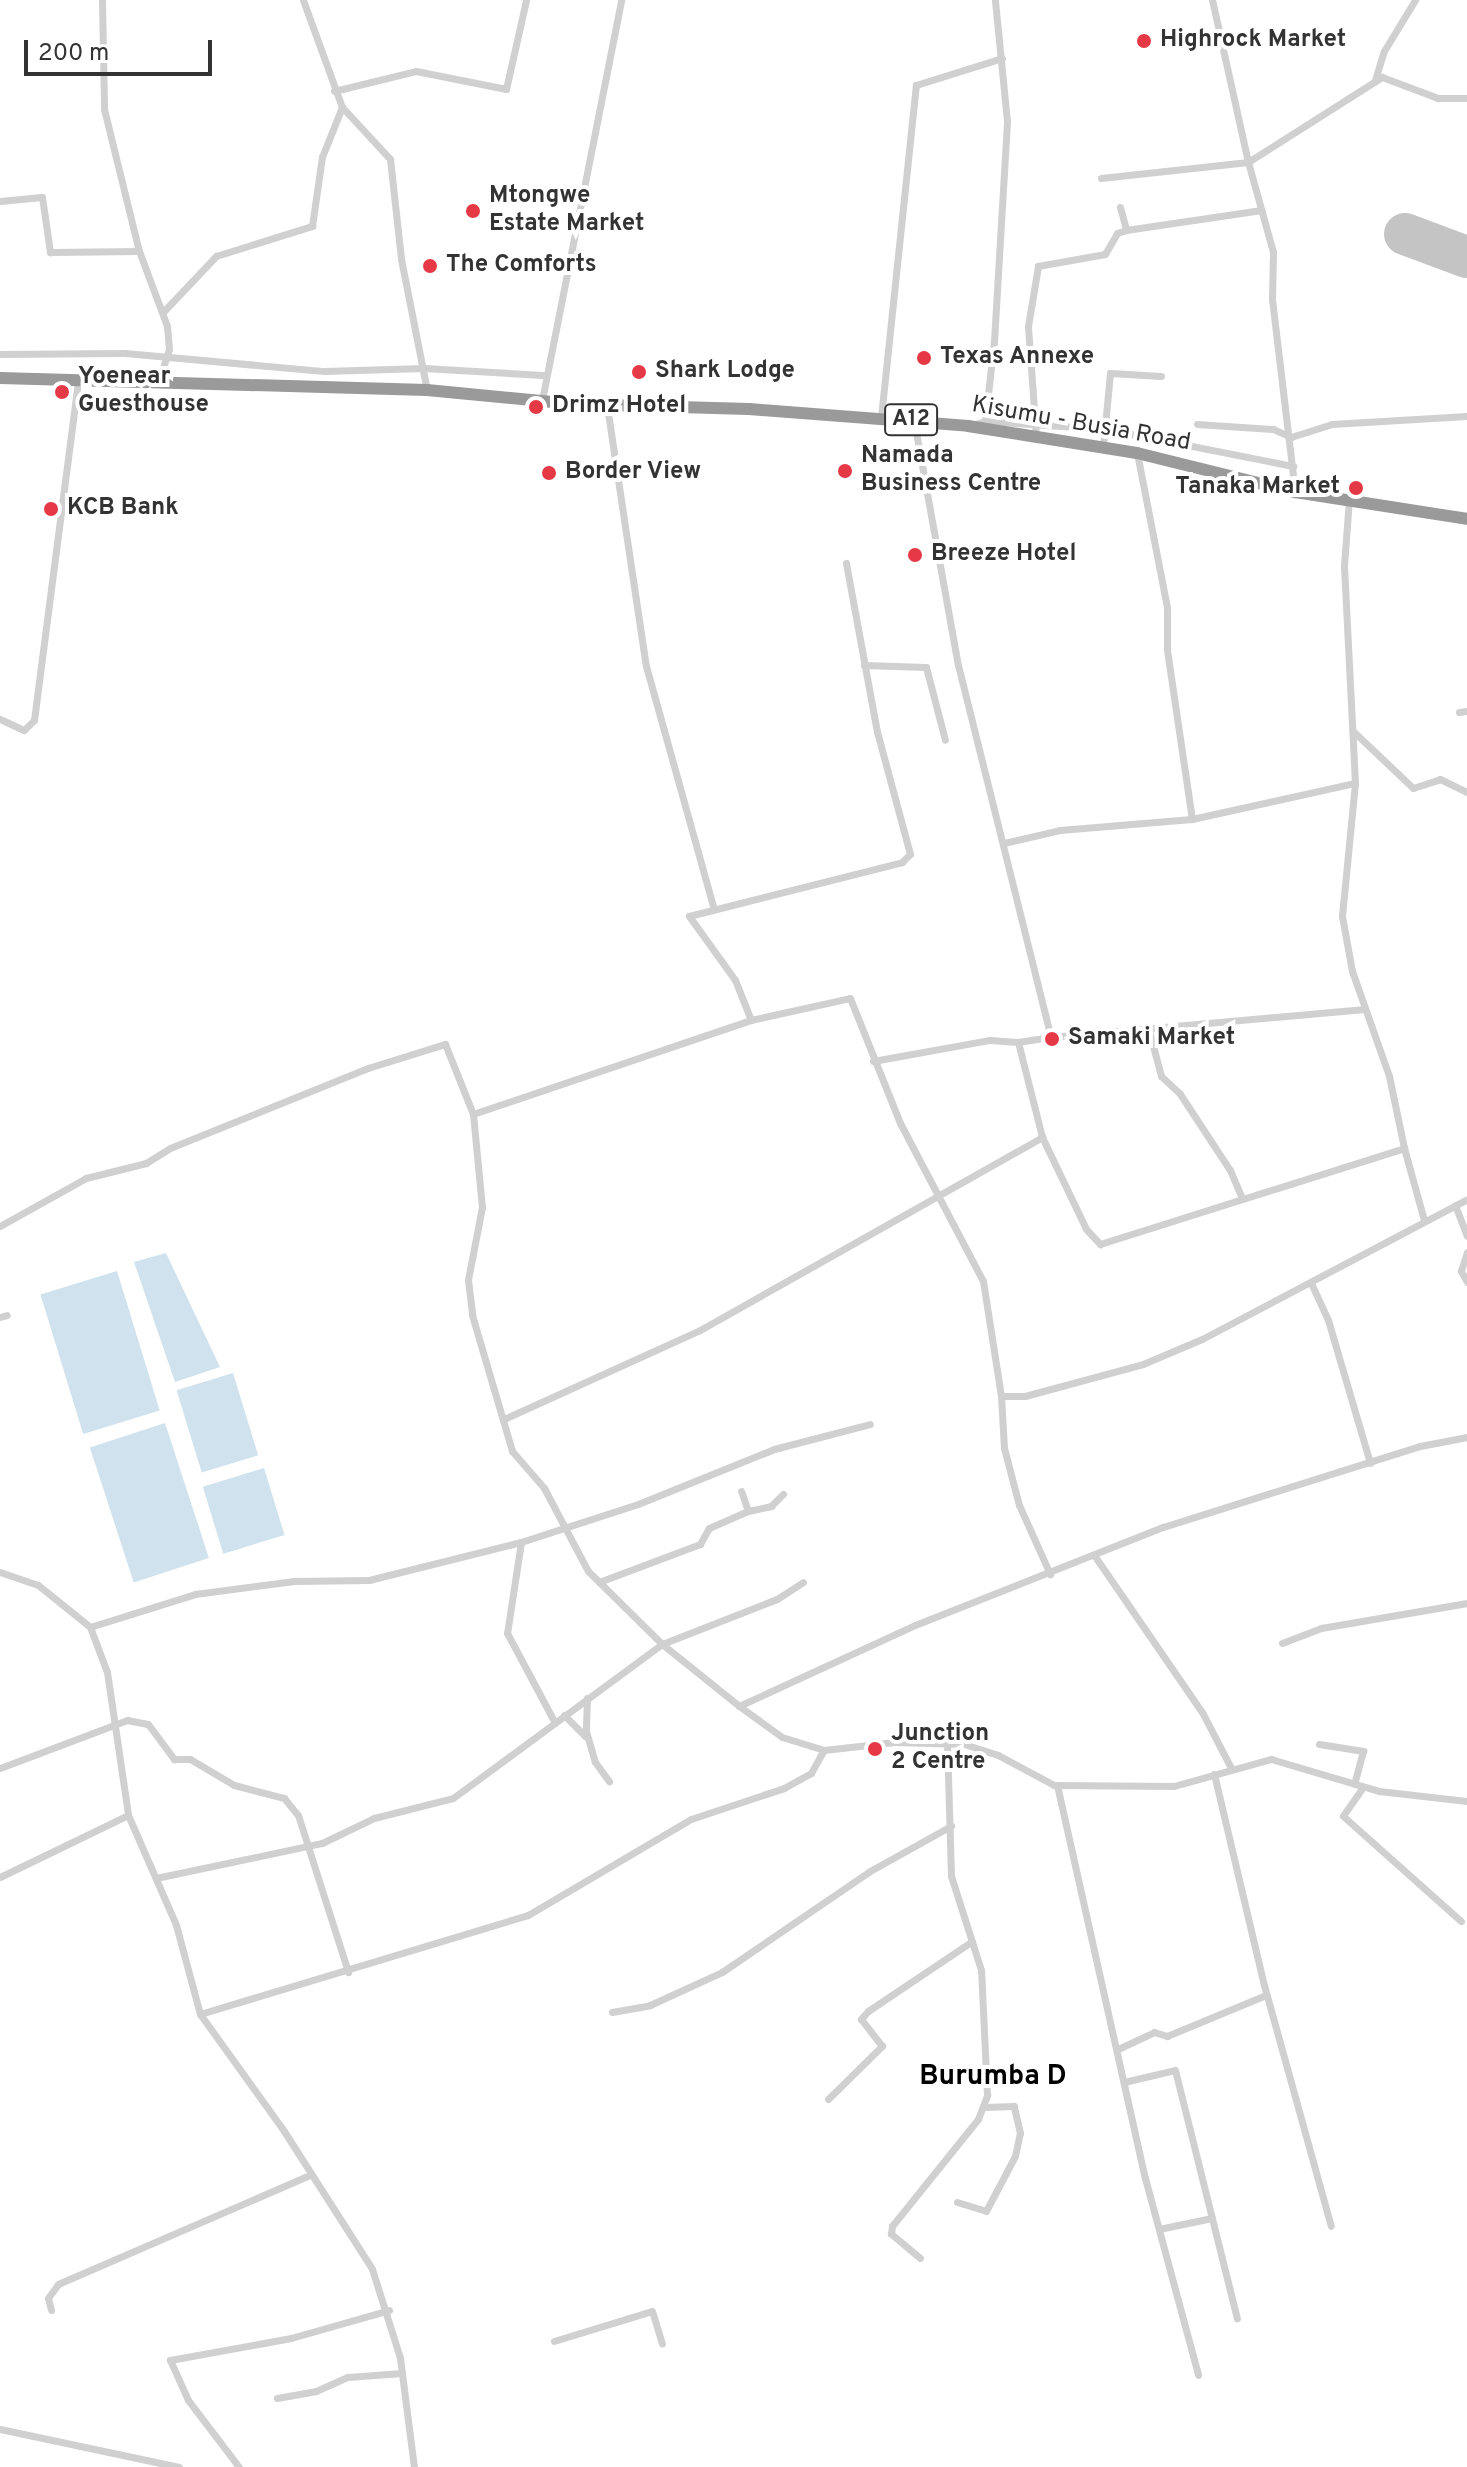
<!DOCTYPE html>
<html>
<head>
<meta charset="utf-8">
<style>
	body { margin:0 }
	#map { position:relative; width:1467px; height:2467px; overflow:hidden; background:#fff; font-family:Overpass,sans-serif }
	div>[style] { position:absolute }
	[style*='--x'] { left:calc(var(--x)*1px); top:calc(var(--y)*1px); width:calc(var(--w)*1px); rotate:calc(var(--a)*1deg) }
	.water>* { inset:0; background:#cfe2ee; transform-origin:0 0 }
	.runway>* { height:42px; margin:-21px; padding:0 21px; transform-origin:21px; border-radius:21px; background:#c4c4c4 }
	.street>* { height:7px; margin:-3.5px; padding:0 3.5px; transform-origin:3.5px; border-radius:3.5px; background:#d0d0d0 }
	.highway>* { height:12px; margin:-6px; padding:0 6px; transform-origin:6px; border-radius:6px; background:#9a9a9a }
	.dots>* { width:22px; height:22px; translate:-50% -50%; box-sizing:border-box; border:4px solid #fff; border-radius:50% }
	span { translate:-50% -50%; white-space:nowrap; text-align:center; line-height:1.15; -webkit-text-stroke:8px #fff; paint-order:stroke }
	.shield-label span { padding:2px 6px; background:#fff; border:2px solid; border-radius:6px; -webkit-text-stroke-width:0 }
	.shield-label { font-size:22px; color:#333; font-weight:700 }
	.poi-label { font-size:24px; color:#333; font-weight:700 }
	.left { translate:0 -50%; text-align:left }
	.right { translate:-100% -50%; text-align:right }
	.street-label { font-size:24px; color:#333 }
	.quarter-label { font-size:28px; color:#000; font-weight:700 }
	.scale { position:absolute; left:24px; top:40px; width:188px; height:36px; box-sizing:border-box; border:4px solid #333; border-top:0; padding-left:10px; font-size:24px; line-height:28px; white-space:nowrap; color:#333; -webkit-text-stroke:6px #fff; paint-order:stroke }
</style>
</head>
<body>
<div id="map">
	<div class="water">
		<div style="clip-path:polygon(166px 1253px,220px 1367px,175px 1382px,134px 1262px)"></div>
		<div style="left:117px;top:1271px;width:146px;height:80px;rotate:73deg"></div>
		<div style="left:233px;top:1373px;width:86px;height:59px;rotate:73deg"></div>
		<div style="left:165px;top:1423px;width:142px;height:79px;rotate:72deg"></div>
		<div style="left:264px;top:1468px;width:70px;height:64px;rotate:73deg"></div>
	</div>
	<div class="runway">
		<div style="--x:1405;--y:234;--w:66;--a:20.4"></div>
	</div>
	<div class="street">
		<div style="--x:102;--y:0;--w:109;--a:88.9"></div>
		<div style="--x:104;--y:109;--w:146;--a:76.2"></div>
		<div style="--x:139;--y:251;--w:80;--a:69.5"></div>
		<div style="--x:167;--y:326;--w:23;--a:85"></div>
		<div style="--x:169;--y:349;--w:36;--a:108"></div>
		<div style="--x:303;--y:0;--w:114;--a:70"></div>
		<div style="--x:342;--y:107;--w:71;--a:47.3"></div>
		<div style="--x:390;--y:159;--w:101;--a:83.7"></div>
		<div style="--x:401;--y:259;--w:134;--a:78.8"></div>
		<div style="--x:1375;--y:80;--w:30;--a:-73"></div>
		<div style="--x:1384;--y:51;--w:60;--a:-58.7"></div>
		<div style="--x:334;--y:91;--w:84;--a:-13.7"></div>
		<div style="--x:416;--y:71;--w:92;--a:11.3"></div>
		<div style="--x:506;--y:89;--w:91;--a:-77.3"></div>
		<div style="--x:1101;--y:178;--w:148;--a:-6.2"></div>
		<div style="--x:1248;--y:162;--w:166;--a:-102.5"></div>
		<div style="--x:0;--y:201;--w:42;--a:-5.4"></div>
		<div style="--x:42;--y:197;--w:56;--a:81.7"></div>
		<div style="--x:50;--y:252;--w:89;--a:-0.6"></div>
		<div style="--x:1120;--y:207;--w:24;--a:75"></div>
		<div style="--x:164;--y:311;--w:76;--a:-46.6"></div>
		<div style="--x:216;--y:256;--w:101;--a:-17.4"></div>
		<div style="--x:312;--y:226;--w:70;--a:-81.8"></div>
		<div style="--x:322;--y:157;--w:54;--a:-68.2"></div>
		<div style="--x:0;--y:354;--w:125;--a:-0.5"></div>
		<div style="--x:125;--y:353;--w:200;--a:5.2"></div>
		<div style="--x:324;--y:371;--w:100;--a:-1.7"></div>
		<div style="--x:424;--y:368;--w:119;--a:3.4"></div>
		<div style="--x:542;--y:400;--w:408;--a:-78.8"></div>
		<div style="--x:607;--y:406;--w:263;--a:81.5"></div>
		<div style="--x:646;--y:666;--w:249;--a:74.4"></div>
		<div style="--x:881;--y:417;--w:334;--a:-84"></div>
		<div style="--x:916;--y:85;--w:90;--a:-17.4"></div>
		<div style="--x:914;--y:421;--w:248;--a:79.8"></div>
		<div style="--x:958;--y:665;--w:383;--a:76"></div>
		<div style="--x:1051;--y:1037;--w:315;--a:-5.1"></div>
		<div style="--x:985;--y:421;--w:121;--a:3.8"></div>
		<div style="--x:1106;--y:429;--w:191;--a:11.2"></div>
		<div style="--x:1197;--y:424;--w:76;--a:3.8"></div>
		<div style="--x:1273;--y:429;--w:20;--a:24"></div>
		<div style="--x:1291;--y:437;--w:43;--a:-17.6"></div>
		<div style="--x:1332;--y:424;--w:135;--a:-3.4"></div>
		<div style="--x:968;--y:426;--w:18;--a:-16"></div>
		<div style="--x:985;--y:421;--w:81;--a:-83.6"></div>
		<div style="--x:994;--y:341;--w:220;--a:-86.6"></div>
		<div style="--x:1007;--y:121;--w:122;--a:-95.7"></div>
		<div style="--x:1036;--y:436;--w:110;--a:-94.2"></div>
		<div style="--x:1028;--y:326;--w:61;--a:-80.5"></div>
		<div style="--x:1038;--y:266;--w:68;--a:-10.2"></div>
		<div style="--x:1105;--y:254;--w:24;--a:-60"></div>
		<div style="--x:1117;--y:233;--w:9;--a:-18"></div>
		<div style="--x:1126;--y:230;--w:137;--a:-8.4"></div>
		<div style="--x:1103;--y:447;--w:74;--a:-84.6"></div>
		<div style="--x:1110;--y:373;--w:51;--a:3.4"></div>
		<div style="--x:1137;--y:453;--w:158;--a:79"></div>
		<div style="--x:1167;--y:608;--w:42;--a:90"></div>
		<div style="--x:1167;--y:650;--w:171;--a:81.6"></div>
		<div style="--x:1295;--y:492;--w:193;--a:-96.8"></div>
		<div style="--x:1272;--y:300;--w:48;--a:-88.8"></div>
		<div style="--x:1273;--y:252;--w:93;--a:-105.5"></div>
		<div style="--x:1248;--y:162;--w:159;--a:-32.4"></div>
		<div style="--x:1382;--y:77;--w:60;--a:20.6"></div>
		<div style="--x:1438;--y:98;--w:29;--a:0"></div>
		<div style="--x:1349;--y:499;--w:67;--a:94.3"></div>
		<div style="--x:1344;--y:566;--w:217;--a:87.1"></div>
		<div style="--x:1355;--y:783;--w:134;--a:95.6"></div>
		<div style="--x:1342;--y:916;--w:56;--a:79.7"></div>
		<div style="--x:1352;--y:971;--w:111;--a:70.6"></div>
		<div style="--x:1389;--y:1076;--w:74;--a:78.2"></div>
		<div style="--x:864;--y:665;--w:62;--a:1.8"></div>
		<div style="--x:926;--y:667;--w:75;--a:75.4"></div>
		<div style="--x:1459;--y:712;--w:8;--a:-7"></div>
		<div style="--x:0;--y:719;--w:26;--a:25"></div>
		<div style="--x:24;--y:730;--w:14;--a:-45"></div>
		<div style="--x:34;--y:720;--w:340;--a:-82.6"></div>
		<div style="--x:1354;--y:732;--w:81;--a:43.5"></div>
		<div style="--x:1413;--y:788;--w:28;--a:-18"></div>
		<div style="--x:1440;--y:779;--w:30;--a:26"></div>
		<div style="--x:1004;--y:843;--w:57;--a:-13.1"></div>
		<div style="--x:1060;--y:830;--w:132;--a:-4.8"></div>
		<div style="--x:1192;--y:819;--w:167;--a:-12.5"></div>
		<div style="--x:751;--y:1020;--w:43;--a:-111.8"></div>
		<div style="--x:735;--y:980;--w:79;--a:-125.7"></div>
		<div style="--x:689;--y:916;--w:220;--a:-14.2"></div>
		<div style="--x:902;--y:862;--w:11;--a:-45"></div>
		<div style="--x:910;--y:854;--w:126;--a:-105.1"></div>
		<div style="--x:877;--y:732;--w:172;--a:-100.4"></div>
		<div style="--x:1148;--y:1027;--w:51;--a:75.1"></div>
		<div style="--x:1161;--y:1076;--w:26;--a:43"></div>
		<div style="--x:1180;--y:1094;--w:91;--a:56.7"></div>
		<div style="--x:1230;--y:1170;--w:30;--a:67"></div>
		<div style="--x:1018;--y:1042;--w:33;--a:-9"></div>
		<div style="--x:873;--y:1061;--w:119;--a:-10.2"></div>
		<div style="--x:990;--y:1040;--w:28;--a:4"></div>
		<div style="--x:1018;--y:1042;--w:98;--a:75.8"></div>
		<div style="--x:1042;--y:1137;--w:102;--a:64.4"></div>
		<div style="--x:1086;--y:1229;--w:21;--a:47"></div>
		<div style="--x:1100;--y:1244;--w:319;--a:-17.5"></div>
		<div style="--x:1404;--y:1148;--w:75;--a:74.5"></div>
		<div style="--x:473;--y:1114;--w:293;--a:-18.7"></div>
		<div style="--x:751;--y:1020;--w:101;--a:-12.5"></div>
		<div style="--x:850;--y:998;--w:135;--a:68.2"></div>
		<div style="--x:900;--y:1123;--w:178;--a:62.3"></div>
		<div style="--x:983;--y:1281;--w:116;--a:81.1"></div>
		<div style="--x:1001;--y:1396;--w:24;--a:0"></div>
		<div style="--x:1025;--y:1396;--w:122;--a:-15.2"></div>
		<div style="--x:1143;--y:1364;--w:64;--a:-23"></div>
		<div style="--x:1202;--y:1339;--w:300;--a:-27.8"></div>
		<div style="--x:1455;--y:1205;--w:33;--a:69"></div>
		<div style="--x:0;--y:1226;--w:98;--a:-29.2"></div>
		<div style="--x:86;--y:1178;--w:62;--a:-14"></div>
		<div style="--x:146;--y:1163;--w:28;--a:-32"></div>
		<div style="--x:170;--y:1148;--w:214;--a:-22"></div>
		<div style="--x:368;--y:1068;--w:81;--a:-17.3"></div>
		<div style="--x:445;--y:1044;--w:75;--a:68.2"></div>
		<div style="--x:473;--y:1114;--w:93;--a:84.5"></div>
		<div style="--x:482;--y:1207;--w:74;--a:100.9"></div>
		<div style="--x:468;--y:1280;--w:35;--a:83"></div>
		<div style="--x:472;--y:1315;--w:142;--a:73.6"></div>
		<div style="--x:512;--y:1451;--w:49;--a:49.1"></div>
		<div style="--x:544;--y:1488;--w:94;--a:62.1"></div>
		<div style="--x:588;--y:1571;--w:104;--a:44.6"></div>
		<div style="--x:662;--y:1644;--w:99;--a:38.8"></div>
		<div style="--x:739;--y:1706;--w:53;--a:35.8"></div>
		<div style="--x:782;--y:1737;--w:44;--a:17.2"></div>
		<div style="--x:824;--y:1750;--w:71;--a:-6.4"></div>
		<div style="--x:895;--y:1742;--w:69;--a:1.7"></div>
		<div style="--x:964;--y:1744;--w:36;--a:18"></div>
		<div style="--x:998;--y:1755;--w:64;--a:28.2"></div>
		<div style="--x:1054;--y:1785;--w:120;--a:0.5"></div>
		<div style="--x:1174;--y:1786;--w:101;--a:-15.6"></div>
		<div style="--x:1271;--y:1759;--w:113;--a:16.5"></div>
		<div style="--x:1379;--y:1791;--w:89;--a:6.5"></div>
		<div style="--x:1467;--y:1252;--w:20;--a:108"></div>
		<div style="--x:1461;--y:1271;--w:13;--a:61"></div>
		<div style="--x:1311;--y:1283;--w:41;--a:65.3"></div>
		<div style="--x:1328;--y:1320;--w:149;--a:73.6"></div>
		<div style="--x:0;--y:1317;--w:7;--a:-16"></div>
		<div style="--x:1001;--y:1396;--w:52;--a:86.7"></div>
		<div style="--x:1004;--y:1448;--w:59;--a:75.3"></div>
		<div style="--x:1019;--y:1505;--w:76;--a:65.8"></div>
		<div style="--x:504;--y:1419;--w:215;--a:-24.4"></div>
		<div style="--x:700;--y:1330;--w:393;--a:-29.4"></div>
		<div style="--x:748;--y:1511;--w:24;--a:-12"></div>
		<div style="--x:771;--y:1506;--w:17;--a:-45"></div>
		<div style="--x:521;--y:1542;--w:92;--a:98.7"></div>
		<div style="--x:507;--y:1633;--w:102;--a:61.9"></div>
		<div style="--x:1094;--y:1555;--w:191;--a:55.5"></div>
		<div style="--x:1202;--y:1712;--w:63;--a:62.6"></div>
		<div style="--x:0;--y:1572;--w:40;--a:18.9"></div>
		<div style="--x:38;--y:1585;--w:67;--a:38.9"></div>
		<div style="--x:90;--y:1627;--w:48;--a:69.3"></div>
		<div style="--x:107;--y:1672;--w:145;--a:81.6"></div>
		<div style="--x:128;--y:1815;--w:120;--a:66.4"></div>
		<div style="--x:176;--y:1925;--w:92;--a:74.9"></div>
		<div style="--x:200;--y:2014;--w:140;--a:54.3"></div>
		<div style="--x:282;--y:2128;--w:167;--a:57.4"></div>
		<div style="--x:372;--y:2269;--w:93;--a:72.5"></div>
		<div style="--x:400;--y:2358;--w:110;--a:82.7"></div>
		<div style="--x:599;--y:1582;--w:108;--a:-20.6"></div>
		<div style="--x:700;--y:1544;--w:18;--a:-61"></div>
		<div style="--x:709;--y:1528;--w:43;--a:-23.6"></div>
		<div style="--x:748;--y:1511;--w:21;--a:-109"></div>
		<div style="--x:90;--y:1627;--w:110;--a:-17.4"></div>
		<div style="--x:195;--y:1594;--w:100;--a:-7.5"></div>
		<div style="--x:294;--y:1581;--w:75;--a:-0.8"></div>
		<div style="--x:369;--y:1580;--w:157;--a:-14"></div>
		<div style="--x:521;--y:1542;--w:123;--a:-18"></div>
		<div style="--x:638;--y:1504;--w:147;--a:-22"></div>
		<div style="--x:774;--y:1449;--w:99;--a:-14.6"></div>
		<div style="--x:1282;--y:1643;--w:42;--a:-21"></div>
		<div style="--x:1321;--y:1628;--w:148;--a:-9.7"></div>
		<div style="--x:587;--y:1698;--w:33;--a:92"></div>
		<div style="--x:586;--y:1731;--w:32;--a:74"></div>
		<div style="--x:595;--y:1762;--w:24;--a:54"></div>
		<div style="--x:739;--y:1706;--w:194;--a:-24.7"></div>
		<div style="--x:915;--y:1625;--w:267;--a:-21.6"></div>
		<div style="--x:1163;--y:1527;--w:269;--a:-17.5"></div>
		<div style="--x:1420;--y:1446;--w:48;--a:-10.8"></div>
		<div style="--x:564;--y:1715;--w:30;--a:45"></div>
		<div style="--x:1319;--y:1744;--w:45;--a:9"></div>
		<div style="--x:1363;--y:1751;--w:34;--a:105"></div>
		<div style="--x:0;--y:1768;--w:136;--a:-20.7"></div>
		<div style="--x:127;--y:1720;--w:21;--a:11"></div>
		<div style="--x:148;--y:1724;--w:44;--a:53.4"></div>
		<div style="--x:174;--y:1759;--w:16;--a:0"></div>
		<div style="--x:190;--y:1759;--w:51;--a:30.6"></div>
		<div style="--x:234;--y:1785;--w:52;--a:14.6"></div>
		<div style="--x:284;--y:1798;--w:22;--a:51"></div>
		<div style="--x:298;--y:1815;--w:165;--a:72.3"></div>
		<div style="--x:1214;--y:1774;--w:217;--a:76.7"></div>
		<div style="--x:1264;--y:1985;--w:250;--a:74.5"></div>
		<div style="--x:1057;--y:1785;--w:403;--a:77.4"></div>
		<div style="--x:1145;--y:2178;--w:204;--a:74.9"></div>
		<div style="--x:1363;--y:1787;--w:35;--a:125"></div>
		<div style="--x:1343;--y:1816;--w:158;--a:41.7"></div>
		<div style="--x:0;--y:1877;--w:142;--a:-25.8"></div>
		<div style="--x:156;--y:1878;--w:170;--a:-11.9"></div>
		<div style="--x:322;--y:1843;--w:58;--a:-25.7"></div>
		<div style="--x:374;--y:1818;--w:81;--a:-14.2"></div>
		<div style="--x:453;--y:1798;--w:260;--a:-36.4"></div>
		<div style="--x:662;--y:1644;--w:123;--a:-21.4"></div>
		<div style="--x:777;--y:1599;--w:31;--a:-33"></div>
		<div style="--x:612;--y:2012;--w:39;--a:-10"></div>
		<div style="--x:650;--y:2005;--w:79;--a:-24.6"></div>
		<div style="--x:722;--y:1972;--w:179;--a:-34.3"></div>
		<div style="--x:870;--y:1871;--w:93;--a:-29.1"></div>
		<div style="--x:200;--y:2014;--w:343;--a:-16.8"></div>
		<div style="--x:528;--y:1915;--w:189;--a:-30.5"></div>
		<div style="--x:691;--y:1819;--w:98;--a:-18.4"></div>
		<div style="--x:784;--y:1788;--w:31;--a:-29"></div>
		<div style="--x:811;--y:1773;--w:26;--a:-61"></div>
		<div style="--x:1118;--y:2049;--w:40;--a:-25"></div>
		<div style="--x:1154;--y:2032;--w:14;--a:17"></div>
		<div style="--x:1167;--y:2036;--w:107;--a:-22.5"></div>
		<div style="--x:1124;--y:2082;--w:52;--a:-13.2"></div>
		<div style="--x:1175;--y:2070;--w:256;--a:76"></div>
		<div style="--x:828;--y:2099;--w:76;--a:-44.5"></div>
		<div style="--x:882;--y:2046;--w:34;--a:-128"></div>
		<div style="--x:861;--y:2019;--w:11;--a:-49"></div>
		<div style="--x:868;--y:2011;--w:125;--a:-33.9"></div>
		<div style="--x:957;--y:2202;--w:30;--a:17"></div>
		<div style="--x:986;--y:2211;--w:62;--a:-62.2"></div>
		<div style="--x:1015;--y:2156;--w:24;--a:-78"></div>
		<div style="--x:1020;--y:2133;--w:28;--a:-103"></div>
		<div style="--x:1014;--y:2106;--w:30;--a:178"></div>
		<div style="--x:1159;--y:2229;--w:54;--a:-11.7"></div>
		<div style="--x:920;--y:2258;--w:38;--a:-140"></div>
		<div style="--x:891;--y:2234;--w:8;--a:-83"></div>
		<div style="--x:892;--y:2226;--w:137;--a:-51.2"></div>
		<div style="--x:978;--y:2119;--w:26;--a:-69"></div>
		<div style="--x:987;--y:2095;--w:125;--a:-92.7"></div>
		<div style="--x:981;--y:1970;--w:99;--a:-107.7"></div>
		<div style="--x:951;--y:1876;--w:134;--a:-91.7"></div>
		<div style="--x:51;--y:2310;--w:12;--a:-104"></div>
		<div style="--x:48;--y:2298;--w:17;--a:-54"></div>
		<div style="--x:58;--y:2284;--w:275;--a:-23.4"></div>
		<div style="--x:554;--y:2341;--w:102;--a:-17"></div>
		<div style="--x:652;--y:2311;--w:34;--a:73"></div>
		<div style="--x:277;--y:2398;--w:40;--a:-10"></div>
		<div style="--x:316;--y:2391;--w:35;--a:-24"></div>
		<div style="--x:348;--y:2377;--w:54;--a:-4.2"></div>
		<div style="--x:0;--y:2429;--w:183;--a:12"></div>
		<div style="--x:239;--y:2467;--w:84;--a:-127.3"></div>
		<div style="--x:188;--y:2400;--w:44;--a:-114.2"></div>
		<div style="--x:170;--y:2360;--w:123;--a:-10.3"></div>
		<div style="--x:291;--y:2338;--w:102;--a:-15.9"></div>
	</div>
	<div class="highway">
		<div style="--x:0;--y:378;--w:427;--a:1.6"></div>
		<div style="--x:427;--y:390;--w:147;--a:5.5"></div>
		<div style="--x:573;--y:404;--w:176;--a:1.6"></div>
		<div style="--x:749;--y:409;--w:220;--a:4.4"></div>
		<div style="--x:968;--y:426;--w:171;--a:9.1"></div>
		<div style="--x:1137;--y:453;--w:163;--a:13.9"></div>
		<div style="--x:1295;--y:492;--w:174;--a:8.9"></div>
	</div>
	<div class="dots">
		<div style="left:1144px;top:41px;background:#e63946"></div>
		<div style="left:473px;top:211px;background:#e63946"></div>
		<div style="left:430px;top:266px;background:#e63946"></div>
		<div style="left:924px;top:358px;background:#e63946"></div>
		<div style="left:639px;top:372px;background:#e63946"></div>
		<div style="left:62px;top:392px;background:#e63946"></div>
		<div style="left:536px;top:407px;background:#e63946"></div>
		<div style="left:845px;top:471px;background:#e63946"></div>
		<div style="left:549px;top:473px;background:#e63946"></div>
		<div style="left:1356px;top:488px;background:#e63946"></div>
		<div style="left:51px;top:509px;background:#e63946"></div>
		<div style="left:915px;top:555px;background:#e63946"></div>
		<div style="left:1052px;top:1039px;background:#e63946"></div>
		<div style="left:875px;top:1749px;background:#e63946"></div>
	</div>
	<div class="shield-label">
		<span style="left:911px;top:420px">A12</span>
	</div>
	<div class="poi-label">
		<span class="left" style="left:1160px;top:41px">Highrock Market</span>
		<span class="left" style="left:489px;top:211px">Mtongwe<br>Estate Market</span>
		<span class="left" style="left:446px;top:266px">The Comforts</span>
		<span class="left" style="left:940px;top:358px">Texas Annexe</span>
		<span class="left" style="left:655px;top:372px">Shark Lodge</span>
		<span class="left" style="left:78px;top:392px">Yoenear<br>Guesthouse</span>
		<span class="left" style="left:552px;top:407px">Drimz Hotel</span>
		<span class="left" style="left:861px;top:471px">Namada<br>Business Centre</span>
		<span class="left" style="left:565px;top:473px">Border View</span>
		<span class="right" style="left:1340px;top:488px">Tanaka Market</span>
		<span class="left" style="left:67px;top:509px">KCB Bank</span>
		<span class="left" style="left:931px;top:555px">Breeze Hotel</span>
		<span class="left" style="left:1068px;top:1039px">Samaki Market</span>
		<span class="left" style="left:891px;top:1749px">Junction<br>2 Centre</span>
	</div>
	<div class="street-label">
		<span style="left:1081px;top:425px;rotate:10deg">Kisumu - Busia Road</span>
	</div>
	<div class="quarter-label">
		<span style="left:993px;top:2077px">Burumba D</span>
	</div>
	<div class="scale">200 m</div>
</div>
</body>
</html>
